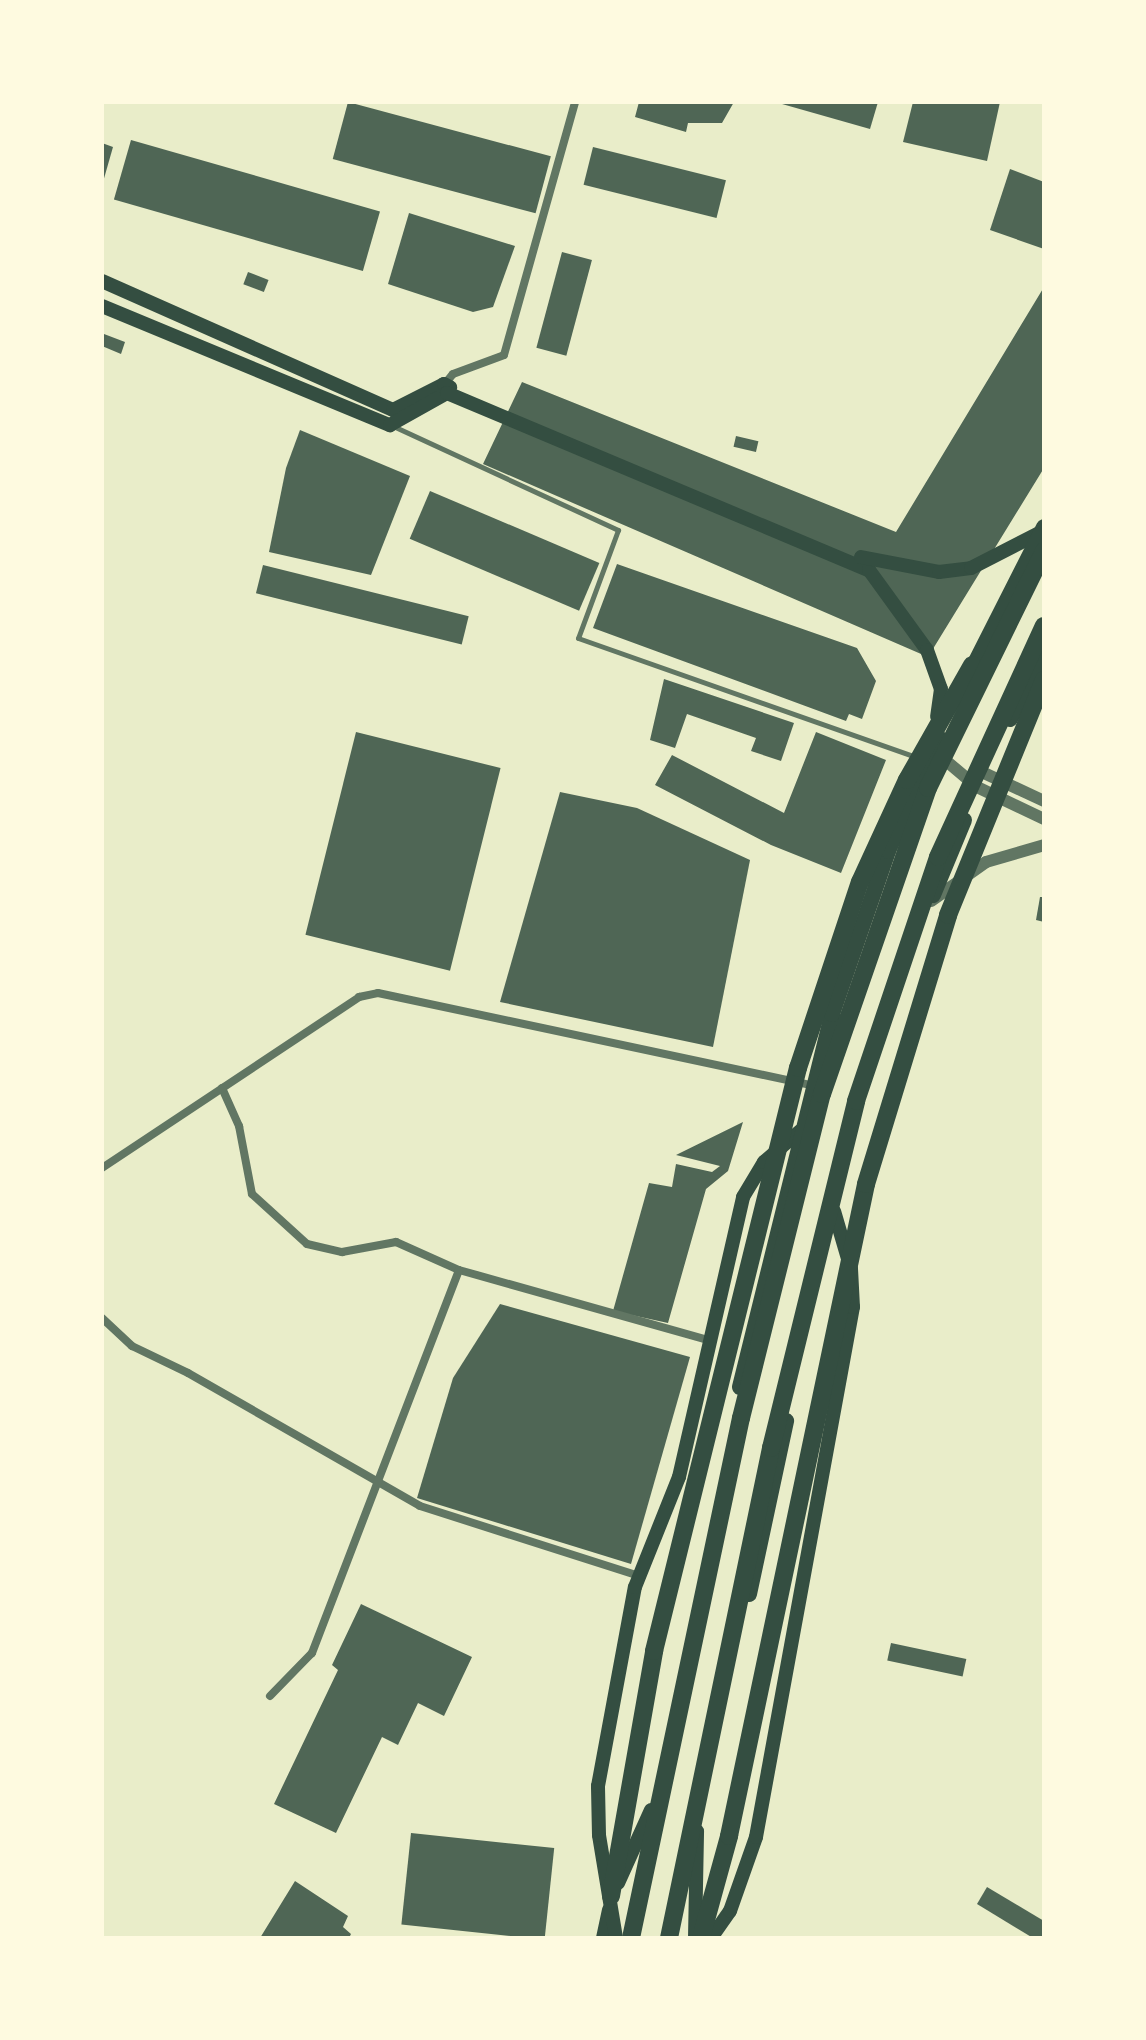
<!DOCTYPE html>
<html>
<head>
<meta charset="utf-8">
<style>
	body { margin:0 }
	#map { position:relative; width:1146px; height:2040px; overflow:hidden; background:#e9edc9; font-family:"Roboto Condensed",sans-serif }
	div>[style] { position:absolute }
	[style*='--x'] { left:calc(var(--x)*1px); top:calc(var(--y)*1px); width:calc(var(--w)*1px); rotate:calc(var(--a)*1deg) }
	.building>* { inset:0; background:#4f6655; transform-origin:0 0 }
	.service>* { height:5px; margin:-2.5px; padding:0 2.5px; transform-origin:2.5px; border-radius:2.5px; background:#617663 }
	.minor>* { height:8px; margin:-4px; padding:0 4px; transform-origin:4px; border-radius:4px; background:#617663 }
	.tertiary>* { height:12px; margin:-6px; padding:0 6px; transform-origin:6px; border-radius:6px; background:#617663 }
	.secondary>* { height:14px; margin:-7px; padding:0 7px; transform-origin:7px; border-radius:7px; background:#344e41 }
	.trunk>* { height:16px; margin:-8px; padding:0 8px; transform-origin:8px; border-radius:8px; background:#344e41 }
	.motorway>* { height:18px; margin:-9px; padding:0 9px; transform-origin:9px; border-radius:9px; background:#344e41 }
	span { translate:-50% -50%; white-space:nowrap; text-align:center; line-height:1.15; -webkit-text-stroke:6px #fefae0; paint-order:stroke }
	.frame { position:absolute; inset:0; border:104px solid #fefae0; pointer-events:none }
</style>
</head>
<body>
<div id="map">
	<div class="building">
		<div style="left:348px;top:102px;width:210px;height:59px;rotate:15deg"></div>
		<div style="clip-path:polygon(639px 102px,734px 102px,722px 123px,688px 123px,686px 132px,635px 117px)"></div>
		<div style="clip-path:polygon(775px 102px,878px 102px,870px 129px)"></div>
		<div style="clip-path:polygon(913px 102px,1000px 102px,987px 161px,903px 142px)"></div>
		<div style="left:131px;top:140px;width:259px;height:62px;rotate:16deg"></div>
		<div style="clip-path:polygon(102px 143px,113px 147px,103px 182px,102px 182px)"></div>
		<div style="left:593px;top:147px;width:137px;height:39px;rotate:14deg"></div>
		<div style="clip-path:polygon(1010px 169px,1044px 182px,1044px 249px,990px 230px)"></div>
		<div style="clip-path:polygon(409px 213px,515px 246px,493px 307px,473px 312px,388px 284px)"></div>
		<div style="left:562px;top:252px;width:31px;height:99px;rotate:15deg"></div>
		<div style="left:248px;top:272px;width:22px;height:13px;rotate:21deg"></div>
		<div style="clip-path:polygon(1044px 287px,1044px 468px,928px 657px,483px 464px,522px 382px,896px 532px)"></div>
		<div style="clip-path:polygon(104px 334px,125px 342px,121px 354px,102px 346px)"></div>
		<div style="clip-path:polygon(300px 430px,410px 476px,371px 575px,269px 552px,286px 468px)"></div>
		<div style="left:736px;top:436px;width:23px;height:11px;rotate:13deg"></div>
		<div style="left:430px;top:491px;width:184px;height:52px;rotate:23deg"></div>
		<div style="clip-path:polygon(617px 564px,857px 648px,876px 681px,862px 719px,849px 714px,846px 721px,593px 628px)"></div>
		<div style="left:263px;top:565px;width:212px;height:29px;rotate:14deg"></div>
		<div style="clip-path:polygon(664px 679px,794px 723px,781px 761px,751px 751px,756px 738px,687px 714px,675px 748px,650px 740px)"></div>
		<div style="left:356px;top:732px;width:149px;height:209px;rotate:14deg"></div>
		<div style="clip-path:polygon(816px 732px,886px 760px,841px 873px,771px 845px,655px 785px,672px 755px,784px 813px)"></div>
		<div style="clip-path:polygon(560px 792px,637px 808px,750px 860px,713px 1047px,500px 1002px)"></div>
		<div style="clip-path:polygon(1040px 897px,1044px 897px,1044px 922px,1036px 920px)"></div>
		<div style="clip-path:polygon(743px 1122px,728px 1171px,706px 1189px,668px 1323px,613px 1311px,649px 1183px,672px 1187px,676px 1164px,712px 1172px,720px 1166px,676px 1155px)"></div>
		<div style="clip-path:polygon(500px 1304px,690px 1357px,631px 1564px,417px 1498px,453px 1378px)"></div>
		<div style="clip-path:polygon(361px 1604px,472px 1657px,444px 1716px,418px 1703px,398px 1745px,382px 1737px,336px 1833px,274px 1804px,338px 1670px,332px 1665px)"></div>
		<div style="left:891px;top:1643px;width:77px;height:18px;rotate:12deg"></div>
		<div style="left:411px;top:1833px;width:144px;height:92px;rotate:6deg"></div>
		<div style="clip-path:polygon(295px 1881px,348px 1916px,343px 1927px,351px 1934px,349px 1938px,260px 1938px)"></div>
		<div style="clip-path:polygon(987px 1887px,1044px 1921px,1043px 1938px,1033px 1938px,977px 1904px)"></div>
	</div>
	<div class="service">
		<div style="--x:393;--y:426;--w:248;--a:24.8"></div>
		<div style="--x:618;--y:530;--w:115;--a:110.3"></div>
		<div style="--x:578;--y:638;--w:358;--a:19.4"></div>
	</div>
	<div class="minor">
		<div style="--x:444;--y:385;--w:14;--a:-51"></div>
		<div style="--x:453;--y:374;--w:54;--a:-20.4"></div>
		<div style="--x:504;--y:355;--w:263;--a:-74.3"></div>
		<div style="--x:222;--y:1088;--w:42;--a:65.9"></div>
		<div style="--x:239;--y:1126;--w:69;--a:79.2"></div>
		<div style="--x:252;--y:1194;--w:74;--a:42.3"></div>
		<div style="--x:307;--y:1244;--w:36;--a:13"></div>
		<div style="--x:342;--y:1252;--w:55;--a:-10.5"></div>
		<div style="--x:396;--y:1242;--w:69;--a:24"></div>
		<div style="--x:459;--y:1270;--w:259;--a:15.7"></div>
		<div style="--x:102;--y:1168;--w:309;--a:-33.6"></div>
		<div style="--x:359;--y:997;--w:19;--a:-12"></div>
		<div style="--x:378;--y:993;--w:444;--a:12"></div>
		<div style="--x:102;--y:1318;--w:41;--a:43"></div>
		<div style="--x:132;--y:1346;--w:62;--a:25.7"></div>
		<div style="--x:188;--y:1373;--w:267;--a:29.8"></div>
		<div style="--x:420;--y:1506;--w:231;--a:17.7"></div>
		<div style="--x:270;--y:1696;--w:60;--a:-45.7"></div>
		<div style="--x:312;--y:1653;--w:410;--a:-69"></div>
	</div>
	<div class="tertiary">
		<div style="--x:938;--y:754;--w:51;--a:40.2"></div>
		<div style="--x:977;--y:787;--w:74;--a:25.5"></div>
		<div style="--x:984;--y:773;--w:66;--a:25"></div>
		<div style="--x:931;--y:901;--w:67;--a:-35.3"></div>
		<div style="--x:986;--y:862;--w:60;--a:-16.3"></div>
	</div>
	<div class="secondary">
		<div style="--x:102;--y:281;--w:318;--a:23.9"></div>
		<div style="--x:393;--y:410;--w:57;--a:-27"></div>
		<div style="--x:444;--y:384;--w:7;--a:27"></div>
		<div style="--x:102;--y:306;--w:312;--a:22.5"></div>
		<div style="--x:390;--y:425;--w:65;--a:-29.3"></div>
		<div style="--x:447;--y:393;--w:458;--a:22.8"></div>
		<div style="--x:869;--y:570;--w:99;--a:54.1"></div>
		<div style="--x:927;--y:650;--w:41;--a:70.3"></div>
		<div style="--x:941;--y:689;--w:28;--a:98"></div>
		<div style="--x:861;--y:557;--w:79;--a:10.9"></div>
		<div style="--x:939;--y:572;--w:32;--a:-7"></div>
		<div style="--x:971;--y:568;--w:79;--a:-27.2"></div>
		<div style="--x:618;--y:1883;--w:80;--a:-65.7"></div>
		<div style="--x:603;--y:1938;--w:29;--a:-78"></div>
		<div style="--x:616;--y:1938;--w:104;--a:-99.4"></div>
		<div style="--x:599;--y:1835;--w:49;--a:-91.2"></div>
		<div style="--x:598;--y:1786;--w:202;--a:-79.5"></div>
		<div style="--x:635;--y:1587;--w:118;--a:-68.2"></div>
		<div style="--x:679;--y:1477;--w:287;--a:-77.1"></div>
		<div style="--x:743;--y:1197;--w:41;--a:-59"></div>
		<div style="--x:764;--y:1162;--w:48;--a:-40.7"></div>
		<div style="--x:695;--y:1938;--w:107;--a:-88.9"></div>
		<div style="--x:711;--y:1938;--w:33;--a:-55"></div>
		<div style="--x:730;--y:1911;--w:78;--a:-70.6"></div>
		<div style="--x:756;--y:1837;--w:539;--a:-79.63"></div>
		<div style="--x:853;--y:1307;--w:38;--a:-93"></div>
		<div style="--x:851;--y:1269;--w:60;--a:-106.3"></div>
	</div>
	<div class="trunk">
		<div style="--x:968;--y:677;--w:168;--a:-63.1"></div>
		<div style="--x:1010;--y:719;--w:73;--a:-62.4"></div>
		<div style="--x:933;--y:895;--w:81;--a:-67.5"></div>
		<div style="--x:740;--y:1387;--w:384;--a:-76.1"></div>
		<div style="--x:832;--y:1014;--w:172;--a:-71"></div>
		<div style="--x:888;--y:851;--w:124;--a:-65.7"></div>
		<div style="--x:749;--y:1594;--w:177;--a:-77.9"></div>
	</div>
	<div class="motorway">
		<div style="--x:611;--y:1896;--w:249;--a:-80"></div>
		<div style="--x:654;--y:1651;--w:601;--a:-76.13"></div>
		<div style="--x:798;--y:1068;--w:196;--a:-71.6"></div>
		<div style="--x:860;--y:882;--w:112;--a:-65.3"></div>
		<div style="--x:907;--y:780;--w:132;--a:-60.5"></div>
		<div style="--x:631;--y:1938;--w:532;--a:-78.06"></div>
		<div style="--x:741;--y:1418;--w:334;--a:-76"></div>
		<div style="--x:822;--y:1094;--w:324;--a:-70.9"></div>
		<div style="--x:928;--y:788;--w:264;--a:-63.9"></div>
		<div style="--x:669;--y:1938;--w:501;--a:-78.24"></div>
		<div style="--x:771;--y:1448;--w:357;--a:-76.2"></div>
		<div style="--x:856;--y:1101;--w:257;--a:-71.4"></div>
		<div style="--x:938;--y:857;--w:254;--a:-65.4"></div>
		<div style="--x:701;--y:1938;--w:106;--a:-74.6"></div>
		<div style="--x:729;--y:1836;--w:666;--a:-78.13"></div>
		<div style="--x:866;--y:1184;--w:281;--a:-73"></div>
		<div style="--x:948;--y:915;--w:254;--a:-67.8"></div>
	</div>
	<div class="frame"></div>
</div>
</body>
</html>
